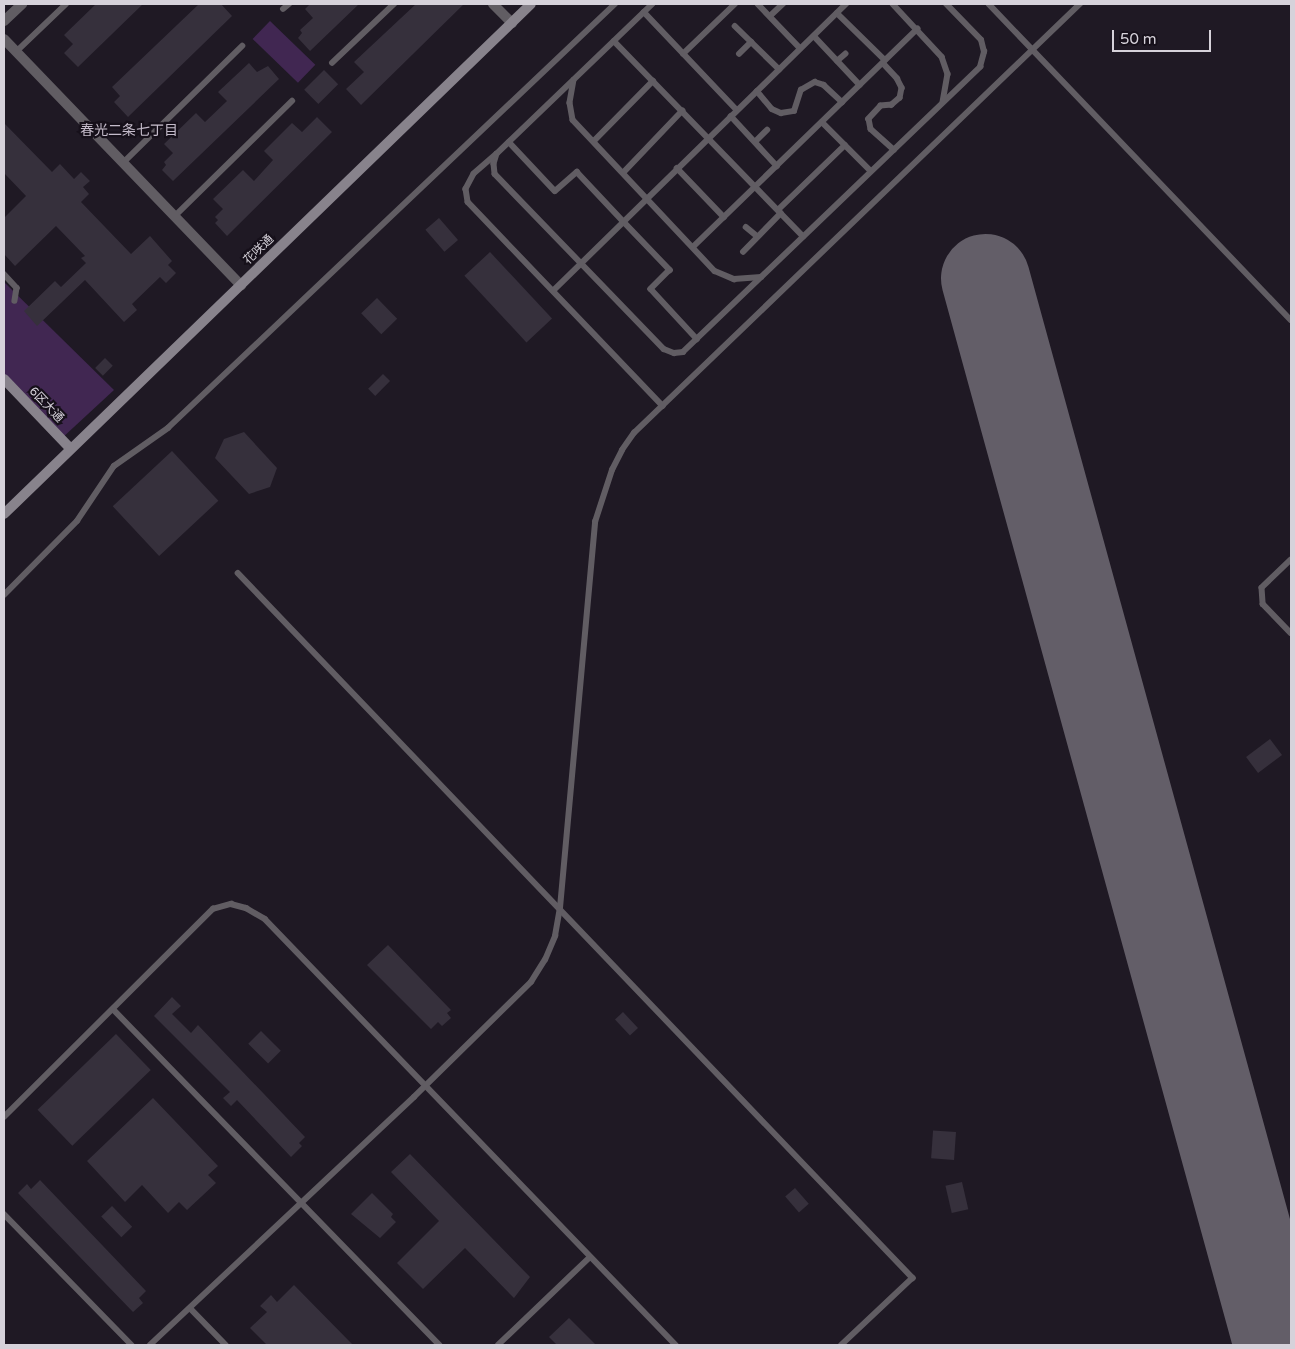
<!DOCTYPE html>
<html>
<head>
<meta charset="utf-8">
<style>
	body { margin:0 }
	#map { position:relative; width:1295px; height:1349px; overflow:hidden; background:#1f1924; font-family:"Varela Round","Noto Sans JP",sans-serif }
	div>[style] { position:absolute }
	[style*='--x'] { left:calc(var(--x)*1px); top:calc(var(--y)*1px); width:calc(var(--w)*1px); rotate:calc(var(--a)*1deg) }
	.green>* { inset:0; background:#412752; transform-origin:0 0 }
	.runway>* { height:89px; margin:-44.5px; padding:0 44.5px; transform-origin:44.5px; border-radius:44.5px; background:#635e68 }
	.building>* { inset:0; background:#36303c; transform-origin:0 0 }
	.lane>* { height:5.5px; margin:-2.75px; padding:0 2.75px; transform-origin:2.75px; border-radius:2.75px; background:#615d63 }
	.street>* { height:10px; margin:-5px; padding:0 5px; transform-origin:5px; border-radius:5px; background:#615d63 }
	.secondary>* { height:10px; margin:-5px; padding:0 5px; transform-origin:5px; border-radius:5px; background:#88838c }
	span { translate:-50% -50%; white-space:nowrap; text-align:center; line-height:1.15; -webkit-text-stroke:4.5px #16101a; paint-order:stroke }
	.street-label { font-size:12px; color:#d6d2da }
	.neighbourhood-label { font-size:14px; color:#c4bbca }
	.frame { position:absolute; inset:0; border:5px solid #d6d2da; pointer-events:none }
	.scale { position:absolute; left:1112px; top:30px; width:99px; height:22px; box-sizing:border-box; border:2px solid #d6d2da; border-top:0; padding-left:6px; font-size:15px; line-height:18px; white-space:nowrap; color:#d6d2da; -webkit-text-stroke:4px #16101a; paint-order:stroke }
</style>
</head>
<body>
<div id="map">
	<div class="green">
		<div style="left:270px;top:21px;width:63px;height:25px;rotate:44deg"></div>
		<div style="clip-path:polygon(4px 282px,114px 390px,61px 439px,4px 379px)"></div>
	</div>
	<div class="runway">
		<div style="--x:985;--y:278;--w:1106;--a:74.64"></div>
	</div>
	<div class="building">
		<div style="clip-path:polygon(96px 4px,143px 4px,78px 67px,64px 53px,73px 44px,64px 35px)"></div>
		<div style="clip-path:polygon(199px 4px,221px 4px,232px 16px,128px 117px,114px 102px,120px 96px,112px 87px)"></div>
		<div style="clip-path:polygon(310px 4px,359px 4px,310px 51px,298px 38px,302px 33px,300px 30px,313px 18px,305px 9px)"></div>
		<div style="clip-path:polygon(416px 4px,464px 4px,361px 105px,346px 89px,364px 72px,354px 62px)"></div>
		<div style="clip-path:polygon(249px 63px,257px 72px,268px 66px,279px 79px,173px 181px,162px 170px,166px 165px,164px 162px,173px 153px,164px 144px,196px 113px,205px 122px,227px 101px,218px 92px)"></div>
		<div style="left:324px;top:70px;width:20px;height:28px;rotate:45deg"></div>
		<div style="clip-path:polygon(317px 117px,332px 132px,227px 236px,215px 223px,218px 220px,215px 217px,223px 209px,213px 199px,243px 170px,254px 181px,273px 160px,264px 151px,292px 123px,302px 132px)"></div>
		<div style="clip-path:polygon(4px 123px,52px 172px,60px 164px,74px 179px,81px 172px,90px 181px,83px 187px,89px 194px,81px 202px,131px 254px,150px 236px,172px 261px,168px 265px,176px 273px,166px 283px,160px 277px,132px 304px,137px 310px,124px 322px,85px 280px,37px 326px,24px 311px,55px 281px,61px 287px,86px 263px,81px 258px,85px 256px,56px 226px,15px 266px,4px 254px,4px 218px,26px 196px,4px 173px)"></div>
		<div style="left:439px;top:218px;width:29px;height:18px;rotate:49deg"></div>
		<div style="left:490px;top:252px;width:91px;height:35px;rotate:47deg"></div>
		<div style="left:377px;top:298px;width:29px;height:22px;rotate:46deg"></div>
		<div style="left:105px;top:358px;width:11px;height:14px;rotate:45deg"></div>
		<div style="left:383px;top:374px;width:10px;height:21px;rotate:45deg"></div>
		<div style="clip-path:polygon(244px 432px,277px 468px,270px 487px,249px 494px,215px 458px,224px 439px)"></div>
		<div style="left:172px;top:451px;width:68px;height:81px;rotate:47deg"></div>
		<div style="left:1270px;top:739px;width:20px;height:30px;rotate:53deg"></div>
		<div style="clip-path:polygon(388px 945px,451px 1010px,447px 1013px,451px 1018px,442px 1026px,438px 1022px,431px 1029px,367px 965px)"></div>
		<div style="clip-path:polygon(172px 997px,181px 1006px,172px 1014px,191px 1033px,198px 1025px,305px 1137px,299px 1143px,302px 1146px,291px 1157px,237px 1100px,231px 1106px,223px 1098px,230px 1092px,154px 1016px)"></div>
		<div style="left:623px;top:1012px;width:22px;height:11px;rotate:47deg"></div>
		<div style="left:261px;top:1031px;width:28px;height:18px;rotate:45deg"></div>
		<div style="left:116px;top:1034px;width:50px;height:109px;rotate:46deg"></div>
		<div style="clip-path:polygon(153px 1098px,218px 1166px,208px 1175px,216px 1183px,187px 1210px,179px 1202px,168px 1213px,142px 1185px,125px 1202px,87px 1161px)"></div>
		<div style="left:956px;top:1132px;width:28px;height:23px;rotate:94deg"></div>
		<div style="clip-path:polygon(410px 1154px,530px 1277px,514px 1298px,465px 1248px,423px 1289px,397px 1263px,439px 1221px,391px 1172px)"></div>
		<div style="clip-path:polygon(40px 1180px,146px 1291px,139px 1298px,143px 1303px,133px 1312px,18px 1193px,27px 1184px,31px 1189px)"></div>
		<div style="left:962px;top:1182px;width:28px;height:17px;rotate:77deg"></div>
		<div style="left:795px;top:1188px;width:21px;height:13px;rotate:49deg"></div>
		<div style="clip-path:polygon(372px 1193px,393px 1214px,391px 1217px,396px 1222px,380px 1238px,351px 1214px)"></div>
		<div style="left:112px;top:1206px;width:29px;height:15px;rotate:46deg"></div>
		<div style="clip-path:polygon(294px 1285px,353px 1345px,267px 1345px,250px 1328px,267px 1312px,260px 1306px,271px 1295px,277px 1302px)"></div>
		<div style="clip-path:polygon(569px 1318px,596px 1345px,557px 1345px,549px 1337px)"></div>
	</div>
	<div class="lane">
		<div style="--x:653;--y:4;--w:216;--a:136.1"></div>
		<div style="--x:497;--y:154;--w:10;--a:107"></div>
		<div style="--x:494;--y:164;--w:10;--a:84"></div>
		<div style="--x:495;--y:174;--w:243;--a:46"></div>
		<div style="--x:664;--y:349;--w:11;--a:22"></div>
		<div style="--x:674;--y:353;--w:9;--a:-6"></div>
		<div style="--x:683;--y:352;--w:412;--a:-43.8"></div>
		<div style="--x:980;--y:67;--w:16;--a:-75"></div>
		<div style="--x:984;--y:52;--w:12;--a:-104"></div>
		<div style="--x:981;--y:40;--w:50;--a:-134.2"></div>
		<div style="--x:758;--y:4;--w:61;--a:46.3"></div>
		<div style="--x:893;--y:4;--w:72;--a:47.2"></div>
		<div style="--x:942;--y:57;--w:18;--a:71"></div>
		<div style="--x:948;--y:74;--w:28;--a:100"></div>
		<div style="--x:989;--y:4;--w:437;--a:46.3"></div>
		<div style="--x:283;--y:9;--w:8;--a:-40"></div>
		<div style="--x:644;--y:12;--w:135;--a:46.5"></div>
		<div style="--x:837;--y:13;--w:67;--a:44.4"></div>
		<div style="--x:770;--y:16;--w:18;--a:-43"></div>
		<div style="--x:735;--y:26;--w:62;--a:44.3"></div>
		<div style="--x:814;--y:36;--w:67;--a:46.8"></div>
		<div style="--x:614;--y:41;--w:272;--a:45.9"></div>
		<div style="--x:16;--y:52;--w:69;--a:-43.8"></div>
		<div style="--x:683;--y:54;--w:72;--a:-43.9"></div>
		<div style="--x:739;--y:54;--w:17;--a:-45"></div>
		<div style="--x:837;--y:61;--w:11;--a:-41"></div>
		<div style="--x:332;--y:63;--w:86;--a:-43.6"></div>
		<div style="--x:883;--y:63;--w:21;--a:47"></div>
		<div style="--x:897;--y:78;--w:11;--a:63"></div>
		<div style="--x:902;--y:88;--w:10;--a:101"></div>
		<div style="--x:900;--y:98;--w:11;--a:139"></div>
		<div style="--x:892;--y:105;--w:11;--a:175"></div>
		<div style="--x:881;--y:106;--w:18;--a:133"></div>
		<div style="--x:869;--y:119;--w:10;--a:79"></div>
		<div style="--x:871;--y:129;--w:31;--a:42"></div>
		<div style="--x:574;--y:80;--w:23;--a:100"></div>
		<div style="--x:570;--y:103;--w:17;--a:80"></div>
		<div style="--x:573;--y:120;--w:207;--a:46.8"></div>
		<div style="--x:715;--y:271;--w:21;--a:23"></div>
		<div style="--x:734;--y:279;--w:27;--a:-4"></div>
		<div style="--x:757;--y:91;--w:23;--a:50"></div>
		<div style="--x:772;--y:109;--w:10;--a:24"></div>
		<div style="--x:781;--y:113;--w:13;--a:-9"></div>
		<div style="--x:794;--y:111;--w:22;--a:-72"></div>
		<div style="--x:801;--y:90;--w:16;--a:-30"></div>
		<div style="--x:815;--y:82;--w:9;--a:18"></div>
		<div style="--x:824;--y:85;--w:25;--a:43"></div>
		<div style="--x:731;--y:116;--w:68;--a:47.4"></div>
		<div style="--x:822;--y:122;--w:69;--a:45"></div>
		<div style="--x:594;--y:141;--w:84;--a:-45.5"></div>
		<div style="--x:509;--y:142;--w:67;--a:46.8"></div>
		<div style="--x:555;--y:191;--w:29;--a:-41"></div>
		<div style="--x:577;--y:172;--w:67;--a:46.8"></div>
		<div style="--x:623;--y:221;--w:68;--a:46.2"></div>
		<div style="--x:670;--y:270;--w:27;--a:135"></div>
		<div style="--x:651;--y:289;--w:68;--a:47.4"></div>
		<div style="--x:755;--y:142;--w:17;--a:-45"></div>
		<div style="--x:497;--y:154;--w:30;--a:139"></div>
		<div style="--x:474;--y:174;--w:17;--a:118"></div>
		<div style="--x:466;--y:189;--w:13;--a:81"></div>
		<div style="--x:468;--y:202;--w:282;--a:46.3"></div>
		<div style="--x:123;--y:163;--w:167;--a:-44.5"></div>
		<div style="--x:677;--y:168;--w:68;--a:46.2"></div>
		<div style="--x:623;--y:173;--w:86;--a:-46.4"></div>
		<div style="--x:778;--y:210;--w:93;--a:-44.1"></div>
		<div style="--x:175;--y:216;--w:164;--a:-44.5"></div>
		<div style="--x:746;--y:227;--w:14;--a:39"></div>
		<div style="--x:693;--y:247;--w:313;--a:-44.2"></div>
		<div style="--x:743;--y:252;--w:54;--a:-45.7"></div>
		<div style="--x:4;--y:274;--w:19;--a:47"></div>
		<div style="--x:17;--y:288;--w:13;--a:99"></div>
		<div style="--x:553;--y:291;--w:410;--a:-44.4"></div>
		<div style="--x:1291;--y:560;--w:40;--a:136"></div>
		<div style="--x:1262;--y:588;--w:16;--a:86"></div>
		<div style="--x:1263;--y:604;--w:40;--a:46"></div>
		<div style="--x:238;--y:573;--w:976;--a:46.25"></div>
		<div style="--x:913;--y:1278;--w:98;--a:136.7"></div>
		<div style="--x:4;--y:595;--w:104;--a:-45.4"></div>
		<div style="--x:77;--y:521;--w:66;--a:-56.1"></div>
		<div style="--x:114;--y:466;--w:66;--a:-35.1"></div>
		<div style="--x:168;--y:428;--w:616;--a:-43.49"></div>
		<div style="--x:114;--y:1010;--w:467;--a:45.8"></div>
		<div style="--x:4;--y:1117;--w:295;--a:-44.9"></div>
		<div style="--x:213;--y:909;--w:19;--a:-16"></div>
		<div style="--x:231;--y:904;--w:16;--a:15"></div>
		<div style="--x:246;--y:908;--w:22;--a:30"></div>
		<div style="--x:265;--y:919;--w:592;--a:46.03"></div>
		<div style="--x:4;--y:1214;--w:183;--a:45.7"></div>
		<div style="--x:191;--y:1309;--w:50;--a:45.8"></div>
		<div style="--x:150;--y:1345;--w:362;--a:-43.2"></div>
		<div style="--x:414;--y:1097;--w:164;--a:-44.5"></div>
		<div style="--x:531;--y:982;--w:26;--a:-58"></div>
		<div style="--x:545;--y:960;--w:26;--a:-67"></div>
		<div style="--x:555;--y:936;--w:28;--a:-80"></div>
		<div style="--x:560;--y:908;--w:388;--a:-84.8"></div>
		<div style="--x:595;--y:522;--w:55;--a:-71.9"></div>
		<div style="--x:612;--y:470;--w:22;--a:-63"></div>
		<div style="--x:622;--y:450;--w:21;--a:-55"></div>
		<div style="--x:634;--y:433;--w:619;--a:-43.89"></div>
		<div style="--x:498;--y:1345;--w:127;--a:-43.7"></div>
	</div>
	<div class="street">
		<div style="--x:493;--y:4;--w:27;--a:45"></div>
		<div style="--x:4;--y:21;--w:25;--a:-43"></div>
		<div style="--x:4;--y:39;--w:342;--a:46.1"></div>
	</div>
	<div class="secondary">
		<div style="--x:4;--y:379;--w:95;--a:46.3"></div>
		<div style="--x:4;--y:514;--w:733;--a:-44.06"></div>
	</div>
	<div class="street-label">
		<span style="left:259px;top:250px;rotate:-44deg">花咲通</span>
		<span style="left:46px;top:405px;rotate:46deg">6区大通</span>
	</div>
	<div class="neighbourhood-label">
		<span style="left:129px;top:131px">春光二条七丁目</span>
	</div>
	<div class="frame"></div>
	<div class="scale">50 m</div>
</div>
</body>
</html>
